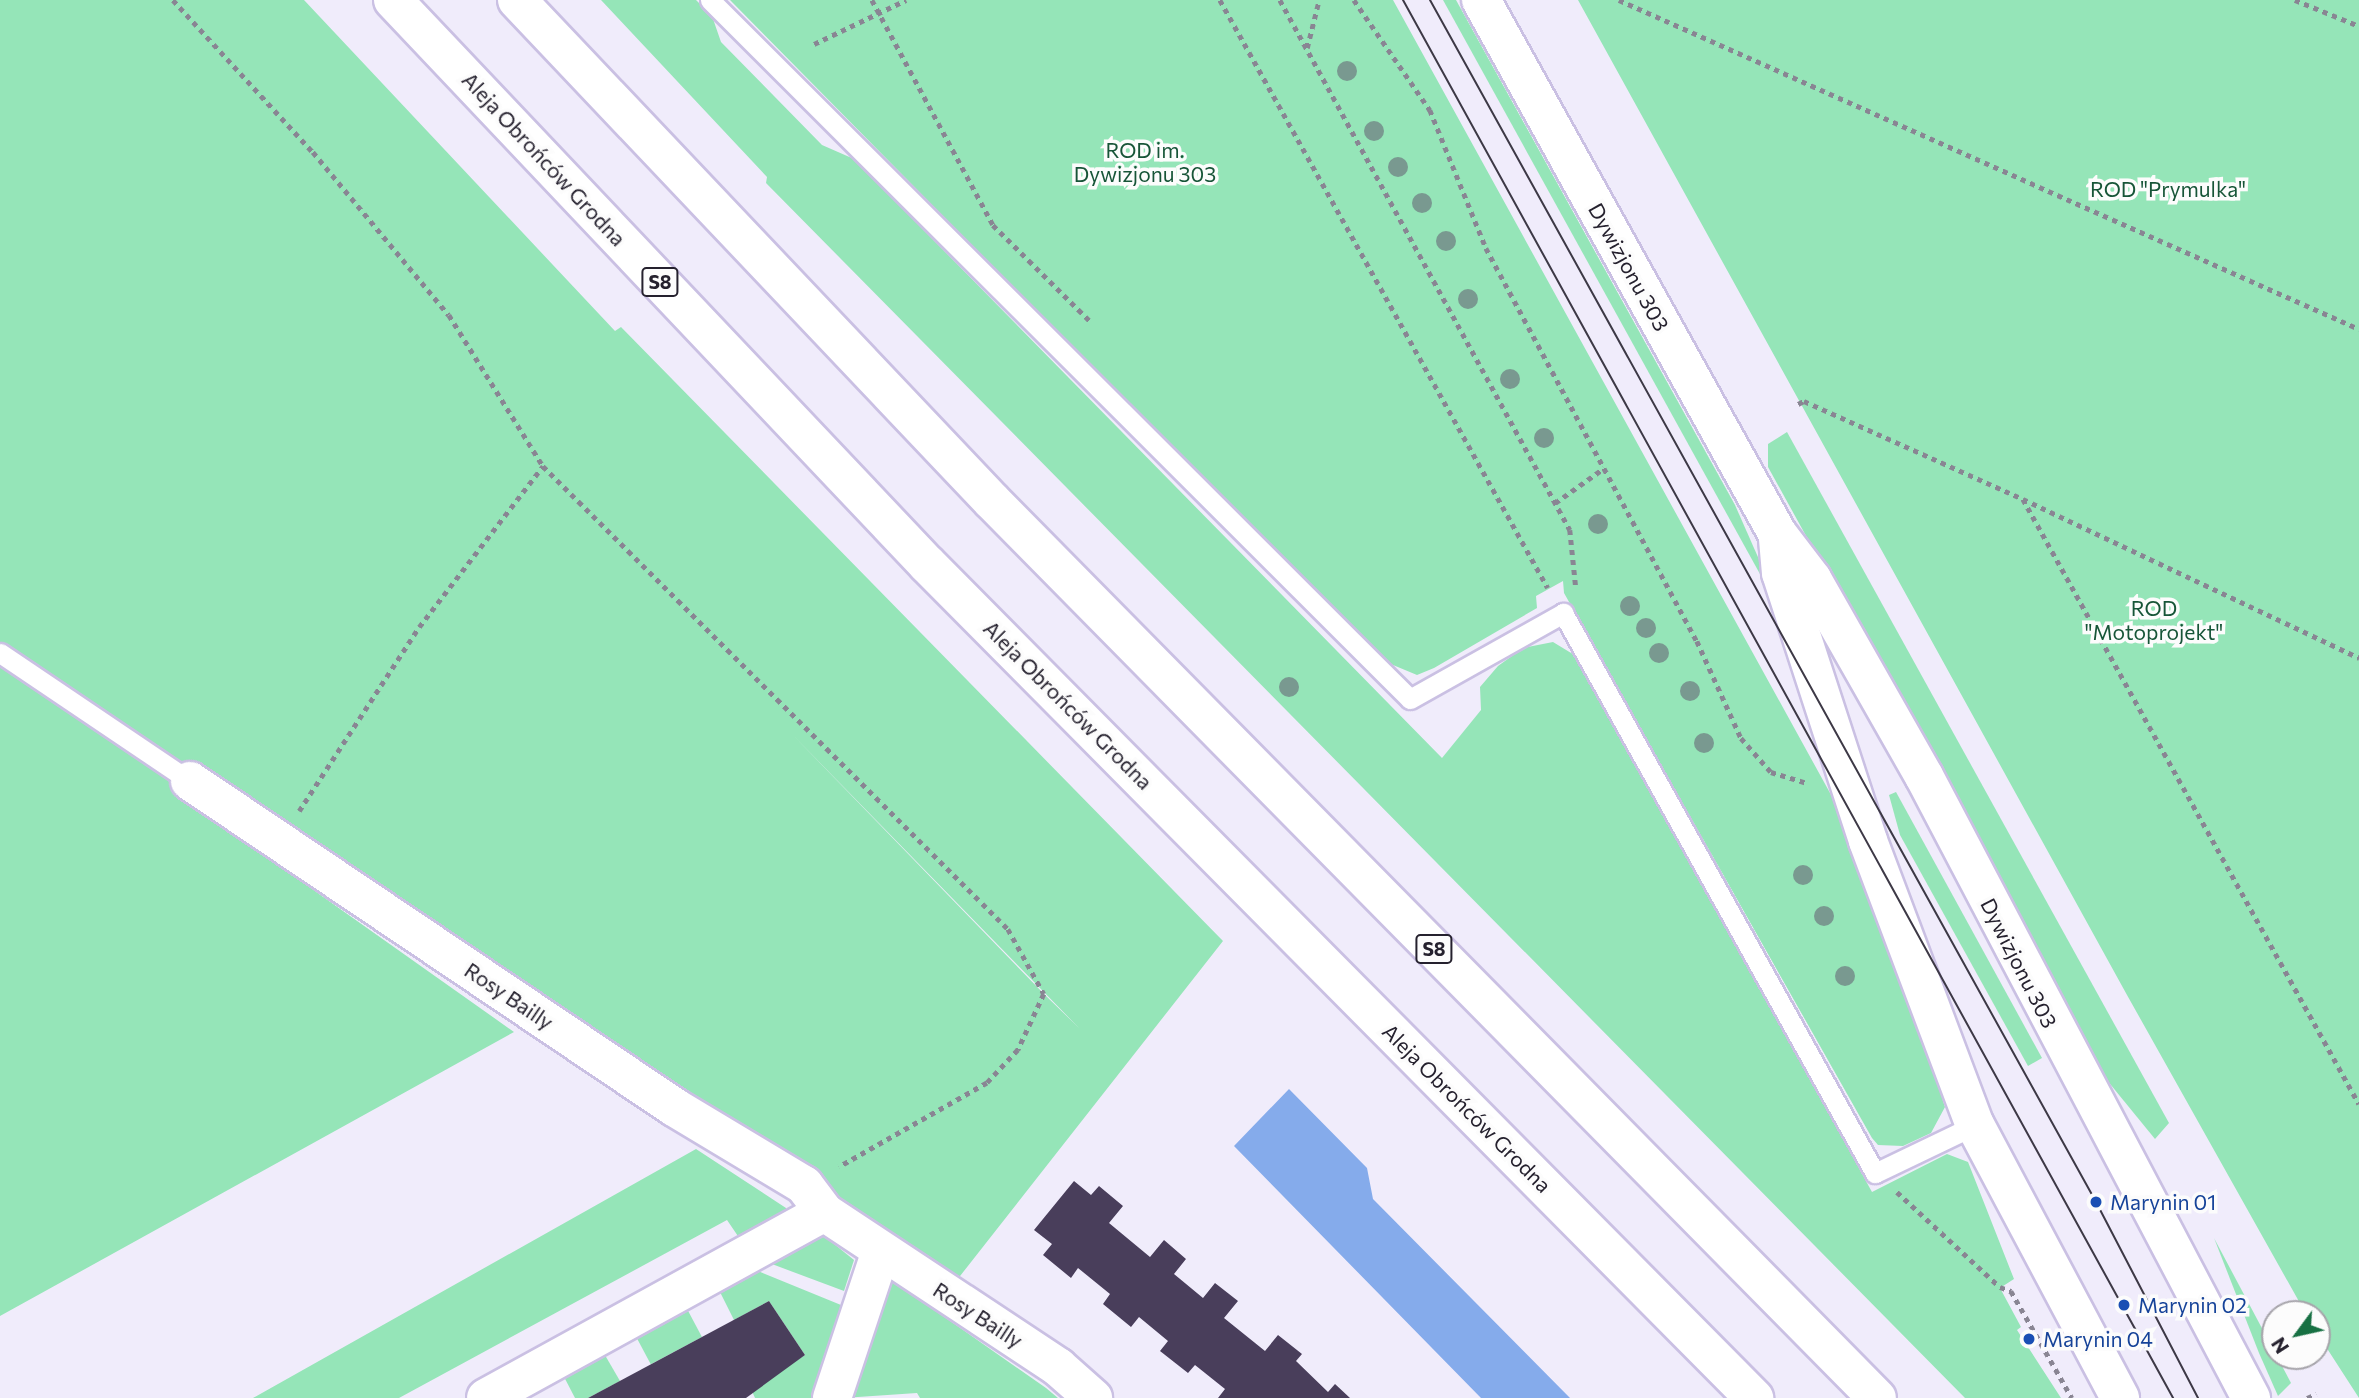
<!DOCTYPE html>
<html>
<head>
<meta charset="utf-8">
<style>
	body { margin:0 }
	#map { position:relative; width:2359px; height:1398px; overflow:hidden; background:#f0ecfb; font-family:Commissioner,sans-serif }
	div>[style] { position:absolute }
	[style*='--x'] { left:calc(var(--x)*1px); top:calc(var(--y)*1px); width:calc(var(--w)*1px); rotate:calc(var(--a)*1deg) }
	.green>* { inset:0; background:#95e5b8; transform-origin:0 0 }
	.water>* { inset:0; background:#85abeb }
	.building>* { inset:0; background:#493e5b }
	.path>* { height:4.5px; margin-top:-2.25px; transform-origin:0; background:repeating-linear-gradient(90deg,#898593 0 5px,transparent 0 10px) }
	.roads { filter:drop-shadow(2px 0 #cac0e3) drop-shadow(-2px 0 #cac0e3) drop-shadow(0 2px #cac0e3) drop-shadow(0 -2px #cac0e3) }
	.service>* { height:19px; margin:-9.5px; padding:0 9.5px; transform-origin:9.5px; border-radius:9.5px; background:#fff }
	.minor>* { height:38px; margin:-19px; padding:0 19px; transform-origin:19px; border-radius:19px; background:#fff }
	.tertiary>* { height:38px; margin:-19px; padding:0 19px; transform-origin:19px; border-radius:19px; background:#fff }
	.motorway>* { height:38px; margin:-19px; padding:0 19px; transform-origin:19px; border-radius:19px; background:#fff }
	.tram>* { height:2px; margin:-1px; padding:0 1px; transform-origin:1px; border-radius:1px; background:#3d3946 }
	.trees>* { width:20px; height:20px; margin:-10px; border-radius:50%; background:#799990 }
	.dots>* { width:19px; height:19px; translate:-50% -50%; box-sizing:border-box; border:4px solid #fcfcfc; border-radius:50% }
	span { translate:-50% -50%; white-space:nowrap; text-align:center; line-height:1.15; -webkit-text-stroke:7px #fcfcfc; paint-order:stroke }
	.shield-label span { padding:2px 5px; background:#fcfcfc; border:2px solid; border-radius:5px; -webkit-text-stroke-width:0 }
	.shield-label { font-size:19px; color:#25212e; font-weight:700 }
	.park-label { font-size:21px; color:#175538 }
	.street-label { font-size:21px; color:#25212e }
	.transit-label { font-size:21px; color:#164399 }
	.left { translate:0 -50%; text-align:left }
	.north { position:absolute; left:2261px; top:1300px; width:70px; height:70px; box-sizing:border-box; background:#fcfcfc; border:2px solid #a6a4aa; border-radius:50%; rotate:237deg; font-size:19px; font-weight:700; line-height:28px; text-align:center; color:#25212e }
	.north::after { content:''; display:block; margin:auto; width:24px; height:32px; background:#177043; clip-path:polygon(50% 0,100% 100%,50% 72%,0 100%) }
</style>
</head>
<body>
<div id="map">
	<div class="green">
		<div style="clip-path:polygon(evenodd,0 0,304px 0,615px 331px,621px 327px,1223px 941px,953px 1285px,192px 804px,514px 1032px,0 1316px,0 0,787px 729px,1079px 1028px,1044px 994px,787px 729px)"></div>
		<div style="clip-path:polygon(601px 0,696px 0,712px 16px,721px 42px,822px 145px,854px 159px,1442px 758px,1481px 710px,1480px 687px,1498px 666px,1523px 648px,1553px 642px,1576px 656px,1872px 1192px,1947px 1154px,1968px 1162px,2014px 1279px,2000px 1288px,2021px 1327px,2017px 1330px,2061px 1398px,1965px 1398px,766px 183px,767px 177px)"></div>
		<div style="clip-path:polygon(730px 0,1393px 0,1862px 851px,1945px 1107px,1931px 1133px,1903px 1146px,1878px 1145px,1872px 1138px,1564px 593px,1563px 581px,1536px 596px,1537px 608px,1434px 668px,1417px 675px,1381px 660px)"></div>
		<div style="clip-path:polygon(1443px 0,1456px 0,1735px 505px,1787px 623px)"></div>
		<div style="clip-path:polygon(1578px 0,2359px 0,2359px 1398px,2317px 1333px,2317px 1314px,2306px 1314px,2127px 995px)"></div>
		<div style="clip-path:polygon(1787px 432px,2169px 1123px,2155px 1139px,2106px 1079px,1768px 467px,1768px 444px)"></div>
		<div style="clip-path:polygon(1896px 792px,2042px 1058px,2028px 1066px,1900px 835px,1889px 795px)"></div>
		<div style="clip-path:polygon(696px 1149px,786px 1208px,787px 1216px,742px 1242px,727px 1220px,399px 1398px,253px 1398px)"></div>
		<div style="clip-path:polygon(818px 1231px,854px 1260px,844px 1291px,761px 1260px)"></div>
		<div style="clip-path:polygon(2214px 1238px,2291px 1383px,2278px 1396px,2259px 1353px)"></div>
		<div style="clip-path:polygon(748px 1267px,841px 1305px,818px 1398px,755px 1398px,751px 1389px,805px 1355px,769px 1301px,734px 1320px,719px 1290px)"></div>
		<div style="clip-path:polygon(889px 1278px,1046px 1388px,1058px 1398px,920px 1398px,917px 1393px,843px 1398px)"></div>
		<div style="left:686px;top:1307px;width:34px;height:58px;rotate:62deg"></div>
		<div style="clip-path:polygon(602px 1350px,620px 1381px,588px 1398px,575px 1398px,562px 1373px)"></div>
	</div>
	<div class="water">
		<div style="clip-path:polygon(1289px 1089px,1367px 1168px,1373px 1199px,1570px 1398px,1481px 1398px,1234px 1146px)"></div>
	</div>
	<div class="building">
		<div style="clip-path:polygon(1074px 1181px,1091px 1195px,1099px 1186px,1123px 1206px,1109px 1223px,1150px 1257px,1164px 1240px,1186px 1259px,1174px 1274px,1203px 1298px,1215px 1283px,1238px 1301px,1224px 1318px,1265px 1351px,1278px 1335px,1302px 1354px,1296px 1361px,1328px 1392px,1335px 1384px,1350px 1398px,1218px 1398px,1225px 1389px,1195px 1365px,1188px 1373px,1160px 1351px,1168px 1341px,1139px 1317px,1131px 1327px,1103px 1304px,1110px 1294px,1078px 1268px,1071px 1278px,1043px 1255px,1052px 1244px,1034px 1230px)"></div>
		<div style="clip-path:polygon(769px 1301px,805px 1355px,746px 1398px,588px 1398px)"></div>
	</div>
	<div class="path">
		<div style="--x:173;--y:0;--w:207;--a:47.4"></div>
		<div style="--x:313;--y:152;--w:212;--a:50.2"></div>
		<div style="--x:449;--y:315;--w:178;--a:58.1"></div>
		<div style="--x:543;--y:466;--w:656;--a:44.88"></div>
		<div style="--x:1008;--y:929;--w:74;--a:61"></div>
		<div style="--x:1044;--y:994;--w:62;--a:114.9"></div>
		<div style="--x:1018;--y:1050;--w:45;--a:133.2"></div>
		<div style="--x:987;--y:1083;--w:170;--a:150.4"></div>
		<div style="--x:872;--y:0;--w:255;--a:61.7"></div>
		<div style="--x:993;--y:225;--w:138;--a:44.7"></div>
		<div style="--x:1220;--y:0;--w:673;--a:60.85"></div>
		<div style="--x:1280;--y:0;--w:604;--a:61.31"></div>
		<div style="--x:1570;--y:530;--w:58;--a:84.1"></div>
		<div style="--x:1354;--y:0;--w:134;--a:55.4"></div>
		<div style="--x:1430;--y:110;--w:149;--a:67.9"></div>
		<div style="--x:1486;--y:248;--w:446;--a:61.8"></div>
		<div style="--x:1697;--y:641;--w:107;--a:65.6"></div>
		<div style="--x:1741;--y:738;--w:45;--a:48.6"></div>
		<div style="--x:1771;--y:772;--w:39;--a:17"></div>
		<div style="--x:1619;--y:0;--w:810;--a:23.97"></div>
		<div style="--x:2295;--y:0;--w:69;--a:22.1"></div>
		<div style="--x:814;--y:44;--w:102;--a:-25.6"></div>
		<div style="--x:1307;--y:48;--w:49;--a:-76"></div>
		<div style="--x:1798;--y:404;--w:7;--a:-27"></div>
		<div style="--x:1804;--y:401;--w:240;--a:24.1"></div>
		<div style="--x:2023;--y:499;--w:372;--a:25.3"></div>
		<div style="--x:2023;--y:499;--w:692;--a:60.95"></div>
		<div style="--x:1555;--y:503;--w:60;--a:-35.5"></div>
		<div style="--x:299;--y:811;--w:220;--a:-56.9"></div>
		<div style="--x:419;--y:627;--w:203;--a:-52.4"></div>
		<div style="--x:1897;--y:1192;--w:140;--a:42.7"></div>
		<div style="--x:2000;--y:1287;--w:12;--a:20"></div>
		<div style="--x:2011;--y:1291;--w:123;--a:60.3"></div>
		<div style="--x:2307;--y:1398;--w:10;--a:-24"></div>
	</div>
	<div class="roads">
		<div class="service">
			<div style="--x:710;--y:0;--w:989;--a:44.96"></div>
			<div style="--x:1410;--y:699;--w:176;--a:-29.3"></div>
			<div style="--x:1563;--y:613;--w:641;--a:60.88"></div>
			<div style="--x:1875;--y:1173;--w:111;--a:-25.6"></div>
			<div style="--x:0;--y:653;--w:229;--a:34"></div>
		</div>
		<div class="minor">
			<div style="--x:190;--y:781;--w:584;--a:33.96"></div>
			<div style="--x:674;--y:1107;--w:152;--a:31"></div>
			<div style="--x:804;--y:1185;--w:34;--a:53"></div>
			<div style="--x:824;--y:1212;--w:281;--a:33.5"></div>
			<div style="--x:1058;--y:1367;--w:47;--a:41.5"></div>
			<div style="--x:486;--y:1398;--w:386;--a:-28.8"></div>
			<div style="--x:832;--y:1398;--w:155;--a:-71.6"></div>
		</div>
		<div class="tertiary">
			<div style="--x:1481;--y:0;--w:610;--a:60.95"></div>
			<div style="--x:1777;--y:533;--w:58;--a:52.7"></div>
			<div style="--x:1812;--y:579;--w:227;--a:60.4"></div>
			<div style="--x:1924;--y:776;--w:703;--a:62.27"></div>
			<div style="--x:1778;--y:539;--w:34;--a:85"></div>
			<div style="--x:1781;--y:573;--w:282;--a:72"></div>
			<div style="--x:1868;--y:841;--w:303;--a:69.4"></div>
			<div style="--x:1975;--y:1125;--w:309;--a:62"></div>
		</div>
		<div class="motorway">
			<div style="--x:393;--y:0;--w:777;--a:46.57"></div>
			<div style="--x:927;--y:564;--w:1175;--a:45.24"></div>
			<div style="--x:517;--y:0;--w:690;--a:46.53"></div>
			<div style="--x:992;--y:501;--w:1260;--a:45.39"></div>
		</div>
	</div>
	<div class="tram">
		<div style="--x:1403;--y:0;--w:1596;--a:61.15"></div>
		<div style="--x:1430;--y:0;--w:1374;--a:61.01"></div>
		<div style="--x:2096;--y:1202;--w:221;--a:62.5"></div>
	</div>
	<div class="trees">
		<div style="left:1347px;top:71px"></div>
		<div style="left:1374px;top:131px"></div>
		<div style="left:1398px;top:167px"></div>
		<div style="left:1422px;top:203px"></div>
		<div style="left:1446px;top:241px"></div>
		<div style="left:1468px;top:299px"></div>
		<div style="left:1510px;top:379px"></div>
		<div style="left:1544px;top:438px"></div>
		<div style="left:1598px;top:524px"></div>
		<div style="left:1630px;top:606px"></div>
		<div style="left:1646px;top:628px"></div>
		<div style="left:1659px;top:653px"></div>
		<div style="left:1289px;top:687px"></div>
		<div style="left:1690px;top:691px"></div>
		<div style="left:1704px;top:743px"></div>
		<div style="left:1803px;top:875px"></div>
		<div style="left:1824px;top:916px"></div>
		<div style="left:1845px;top:976px"></div>
	</div>
	<div class="dots">
		<div style="left:2096px;top:1202px;background:#1a4fb4"></div>
		<div style="left:2124px;top:1305px;background:#1a4fb4"></div>
		<div style="left:2029px;top:1339px;background:#1a4fb4"></div>
	</div>
	<div class="shield-label">
		<span style="left:660px;top:282px">S8</span>
		<span style="left:1434px;top:949px">S8</span>
	</div>
	<div class="park-label">
		<span style="left:1145px;top:162px">ROD im.<br>Dywizjonu 303</span>
		<span style="left:2168px;top:189px">ROD "Prymulka"</span>
		<span style="left:2154px;top:620px">ROD<br>"Motoprojekt"</span>
	</div>
	<div class="street-label">
		<span style="left:544px;top:159px;rotate:47deg">Aleja Obrońców Grodna</span>
		<span style="left:1629px;top:267px;rotate:61deg">Dywizjonu 303</span>
		<span style="left:1068px;top:705px;rotate:45deg">Aleja Obrońców Grodna</span>
		<span style="left:2019px;top:963px;rotate:63deg">Dywizjonu 303</span>
		<span style="left:509px;top:996px;rotate:34deg">Rosy Bailly</span>
		<span style="left:1467px;top:1108px;rotate:45deg">Aleja Obrońców Grodna</span>
		<span style="left:978px;top:1315px;rotate:33deg">Rosy Bailly</span>
	</div>
	<div class="transit-label">
		<span class="left" style="left:2110px;top:1202px">Marynin 01</span>
		<span class="left" style="left:2138px;top:1305px">Marynin 02</span>
		<span class="left" style="left:2043px;top:1339px">Marynin 04</span>
	</div>
	<div class="north">N</div>
</div>
</body>
</html>
